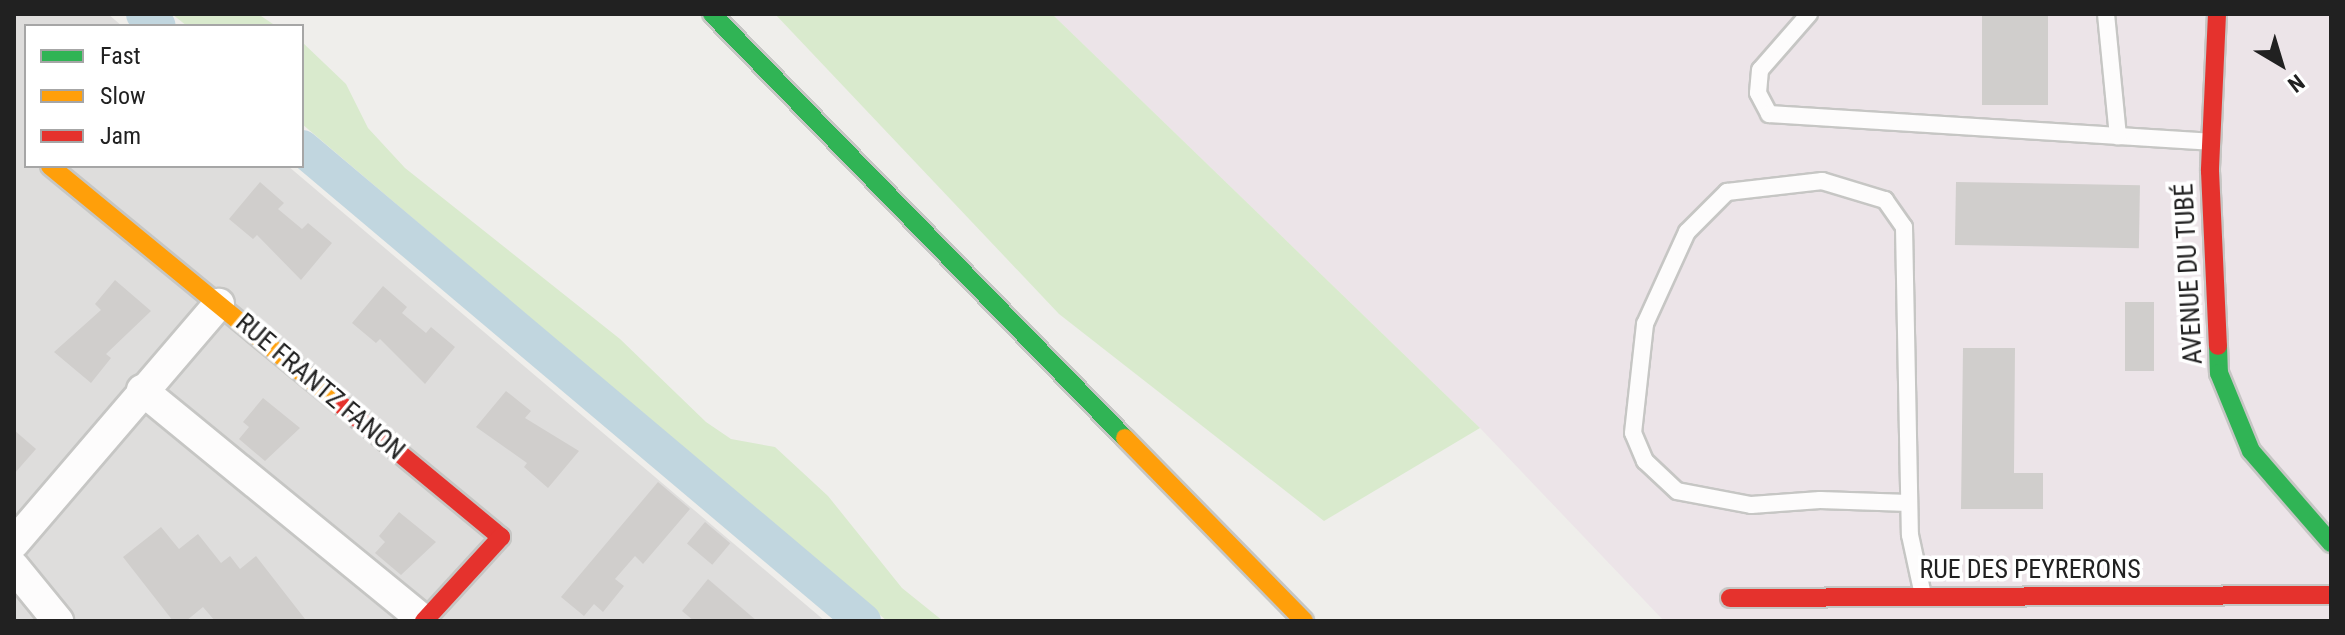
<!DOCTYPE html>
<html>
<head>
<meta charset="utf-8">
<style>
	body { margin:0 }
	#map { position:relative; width:2345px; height:635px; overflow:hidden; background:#efeeeb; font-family:"Roboto Condensed",sans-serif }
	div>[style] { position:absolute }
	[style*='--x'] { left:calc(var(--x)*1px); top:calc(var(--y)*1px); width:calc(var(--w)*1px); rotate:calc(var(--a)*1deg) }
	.residential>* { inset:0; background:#dedddc }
	.industrial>* { inset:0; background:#ece4e8 }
	.grass>* { inset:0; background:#d9eacd }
	.canal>* { height:36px; margin:-18px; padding:0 18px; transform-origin:18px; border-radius:18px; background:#c1d6df }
	.building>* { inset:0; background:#d0cecc; transform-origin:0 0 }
	.roads { filter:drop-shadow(2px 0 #c6c6c4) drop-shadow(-2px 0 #c6c6c4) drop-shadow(0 2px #c6c6c4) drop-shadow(0 -2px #c6c6c4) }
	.lane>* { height:16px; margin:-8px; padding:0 8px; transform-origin:8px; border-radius:8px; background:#fdfcfc }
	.street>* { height:30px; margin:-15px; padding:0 15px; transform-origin:15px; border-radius:15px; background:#fdfcfc }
	.fast>* { height:18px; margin:-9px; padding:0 9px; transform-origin:9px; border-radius:9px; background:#30b455 }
	.slow>* { height:18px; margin:-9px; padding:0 9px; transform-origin:9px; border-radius:9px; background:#ff9f0a }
	.jam>* { height:18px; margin:-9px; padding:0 9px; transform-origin:9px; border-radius:9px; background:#e5322d }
	span { translate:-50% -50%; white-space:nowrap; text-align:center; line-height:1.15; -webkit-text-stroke:7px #fff; paint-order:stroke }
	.street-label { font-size:26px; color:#212121 }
	.frame { position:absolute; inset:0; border:16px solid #212121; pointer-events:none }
	.legend { position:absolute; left:24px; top:24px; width:280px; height:144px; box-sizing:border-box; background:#fff; border:2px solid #a6a6a6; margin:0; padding:10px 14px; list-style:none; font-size:24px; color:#212121 }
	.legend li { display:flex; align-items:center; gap:16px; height:40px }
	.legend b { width:40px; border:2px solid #a6a6a6 }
	.north { position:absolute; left:2241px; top:24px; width:80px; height:80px; -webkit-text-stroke:6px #fff; paint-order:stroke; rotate:142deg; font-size:22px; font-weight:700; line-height:32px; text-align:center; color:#212121 }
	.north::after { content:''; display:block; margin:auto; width:28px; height:36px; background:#212121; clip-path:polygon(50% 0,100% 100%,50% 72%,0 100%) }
</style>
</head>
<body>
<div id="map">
	<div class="residential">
		<div style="clip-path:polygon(14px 14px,108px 14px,122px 26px,26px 26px,26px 166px,288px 166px,825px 621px,14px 621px)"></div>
	</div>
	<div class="industrial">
		<div style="clip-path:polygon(1052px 14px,2331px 14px,2331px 621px,1664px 621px,1480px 428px)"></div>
	</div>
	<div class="grass">
		<div style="clip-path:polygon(172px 14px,258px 14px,276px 26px,187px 26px)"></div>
		<div style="clip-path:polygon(775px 14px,1052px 14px,1480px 428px,1324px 521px,1059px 314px)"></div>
		<div style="clip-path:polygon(302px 42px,346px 84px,368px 128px,405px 168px,620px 339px,706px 422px,731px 439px,775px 447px,828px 496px,902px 588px,943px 621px,887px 621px,302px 124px)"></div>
	</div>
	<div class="canal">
		<div style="--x:144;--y:14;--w:18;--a:41"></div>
		<div style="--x:302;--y:148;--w:734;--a:40.14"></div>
	</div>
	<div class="building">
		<div style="left:1982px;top:14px;width:66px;height:91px"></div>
		<div style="clip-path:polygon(260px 182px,284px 203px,278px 209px,302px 229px,308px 223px,332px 243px,301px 280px,257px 235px,253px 239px,229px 219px)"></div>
		<div style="left:1956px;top:182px;width:184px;height:63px;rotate:1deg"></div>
		<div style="clip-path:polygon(115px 280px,151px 311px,106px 354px,111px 358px,91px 383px,54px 352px,101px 310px,95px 304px)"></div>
		<div style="clip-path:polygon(383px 286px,407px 307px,402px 313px,426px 333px,431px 327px,455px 347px,425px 384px,380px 339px,376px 343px,352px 323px)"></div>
		<div style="left:2125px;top:302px;width:29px;height:69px"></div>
		<div style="clip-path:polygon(1963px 348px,2015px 348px,2014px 473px,2043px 473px,2043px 509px,1961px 509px)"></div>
		<div style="clip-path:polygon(506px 391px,531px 411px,525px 418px,579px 451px,548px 488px,524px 467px,527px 463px,476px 427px)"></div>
		<div style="clip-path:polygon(263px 398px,300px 428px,265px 461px,239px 439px,249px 427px,243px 422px)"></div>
		<div style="clip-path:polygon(14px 430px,36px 449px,14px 474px)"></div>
		<div style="clip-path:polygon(658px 482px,690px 509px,643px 564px,635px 556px,615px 579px,624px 586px,603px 612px,594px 604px,584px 616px,561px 597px)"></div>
		<div style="clip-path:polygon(399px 512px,436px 542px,401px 575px,375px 553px,385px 542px,379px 536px)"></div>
		<div style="left:705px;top:522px;width:33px;height:28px;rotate:40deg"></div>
		<div style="clip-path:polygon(161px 527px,179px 549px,198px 534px,221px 563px,230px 556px,240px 569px,256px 556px,305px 619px,215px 621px,203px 607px,186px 621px,173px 621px,123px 557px)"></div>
		<div style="clip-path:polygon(708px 579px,757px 621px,694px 621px,682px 611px)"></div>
	</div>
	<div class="roads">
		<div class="lane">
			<div style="--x:1809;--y:14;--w:74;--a:131.2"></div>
			<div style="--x:1760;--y:70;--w:23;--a:95"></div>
			<div style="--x:1758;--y:93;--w:24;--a:62"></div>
			<div style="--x:1769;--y:114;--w:442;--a:3.6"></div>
			<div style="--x:2106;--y:14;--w:123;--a:84.4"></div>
			<div style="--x:1909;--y:503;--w:89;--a:-178.1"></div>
			<div style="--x:1820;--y:500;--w:69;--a:175.9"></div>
			<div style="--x:1751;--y:505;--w:75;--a:-169.3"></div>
			<div style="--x:1677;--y:491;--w:44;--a:-136.8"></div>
			<div style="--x:1645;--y:461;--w:30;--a:-113"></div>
			<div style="--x:1633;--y:433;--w:110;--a:-83.7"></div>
			<div style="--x:1645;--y:324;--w:101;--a:-65.5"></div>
			<div style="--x:1687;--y:232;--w:57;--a:-45"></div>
			<div style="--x:1727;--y:192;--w:96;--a:-6.6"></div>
			<div style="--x:1822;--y:181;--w:66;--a:16.8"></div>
			<div style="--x:1885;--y:200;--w:33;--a:55"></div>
			<div style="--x:1904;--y:227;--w:308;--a:88.9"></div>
			<div style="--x:1910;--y:535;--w:61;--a:77.8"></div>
		</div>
		<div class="street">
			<div style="--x:142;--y:390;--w:365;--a:39.3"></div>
			<div style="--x:14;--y:543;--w:315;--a:-49.4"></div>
			<div style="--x:14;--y:567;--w:70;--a:50.8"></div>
		</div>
		<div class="fast">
			<div style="--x:712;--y:14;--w:592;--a:45.75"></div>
			<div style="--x:2218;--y:346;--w:27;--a:88"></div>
			<div style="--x:2219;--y:373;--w:84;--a:67.7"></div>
			<div style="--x:2251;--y:451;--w:122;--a:49"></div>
		</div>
		<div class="slow">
			<div style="--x:50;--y:166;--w:375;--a:39.4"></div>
			<div style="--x:1125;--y:438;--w:256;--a:45.6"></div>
		</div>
		<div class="jam">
			<div style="--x:2217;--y:14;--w:157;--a:92.6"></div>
			<div style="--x:2210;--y:171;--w:175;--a:87.4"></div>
			<div style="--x:340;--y:404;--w:209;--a:39.6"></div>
			<div style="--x:501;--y:537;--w:114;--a:132.5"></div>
			<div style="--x:1730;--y:598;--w:601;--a:-0.29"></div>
		</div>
	</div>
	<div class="street-label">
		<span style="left:2189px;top:274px;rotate:-93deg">AVENUE DU TUBÉ</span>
		<span style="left:320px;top:387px;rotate:40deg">RUE FRANTZ FANON</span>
		<span style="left:2030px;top:570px">RUE DES PEYRERONS</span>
	</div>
	<div class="frame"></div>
	<ul class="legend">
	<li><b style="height:10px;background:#30b455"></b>Fast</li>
	<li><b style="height:10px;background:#ff9f0a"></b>Slow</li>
	<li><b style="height:10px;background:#e5322d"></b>Jam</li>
	</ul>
	<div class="north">N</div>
</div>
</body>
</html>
